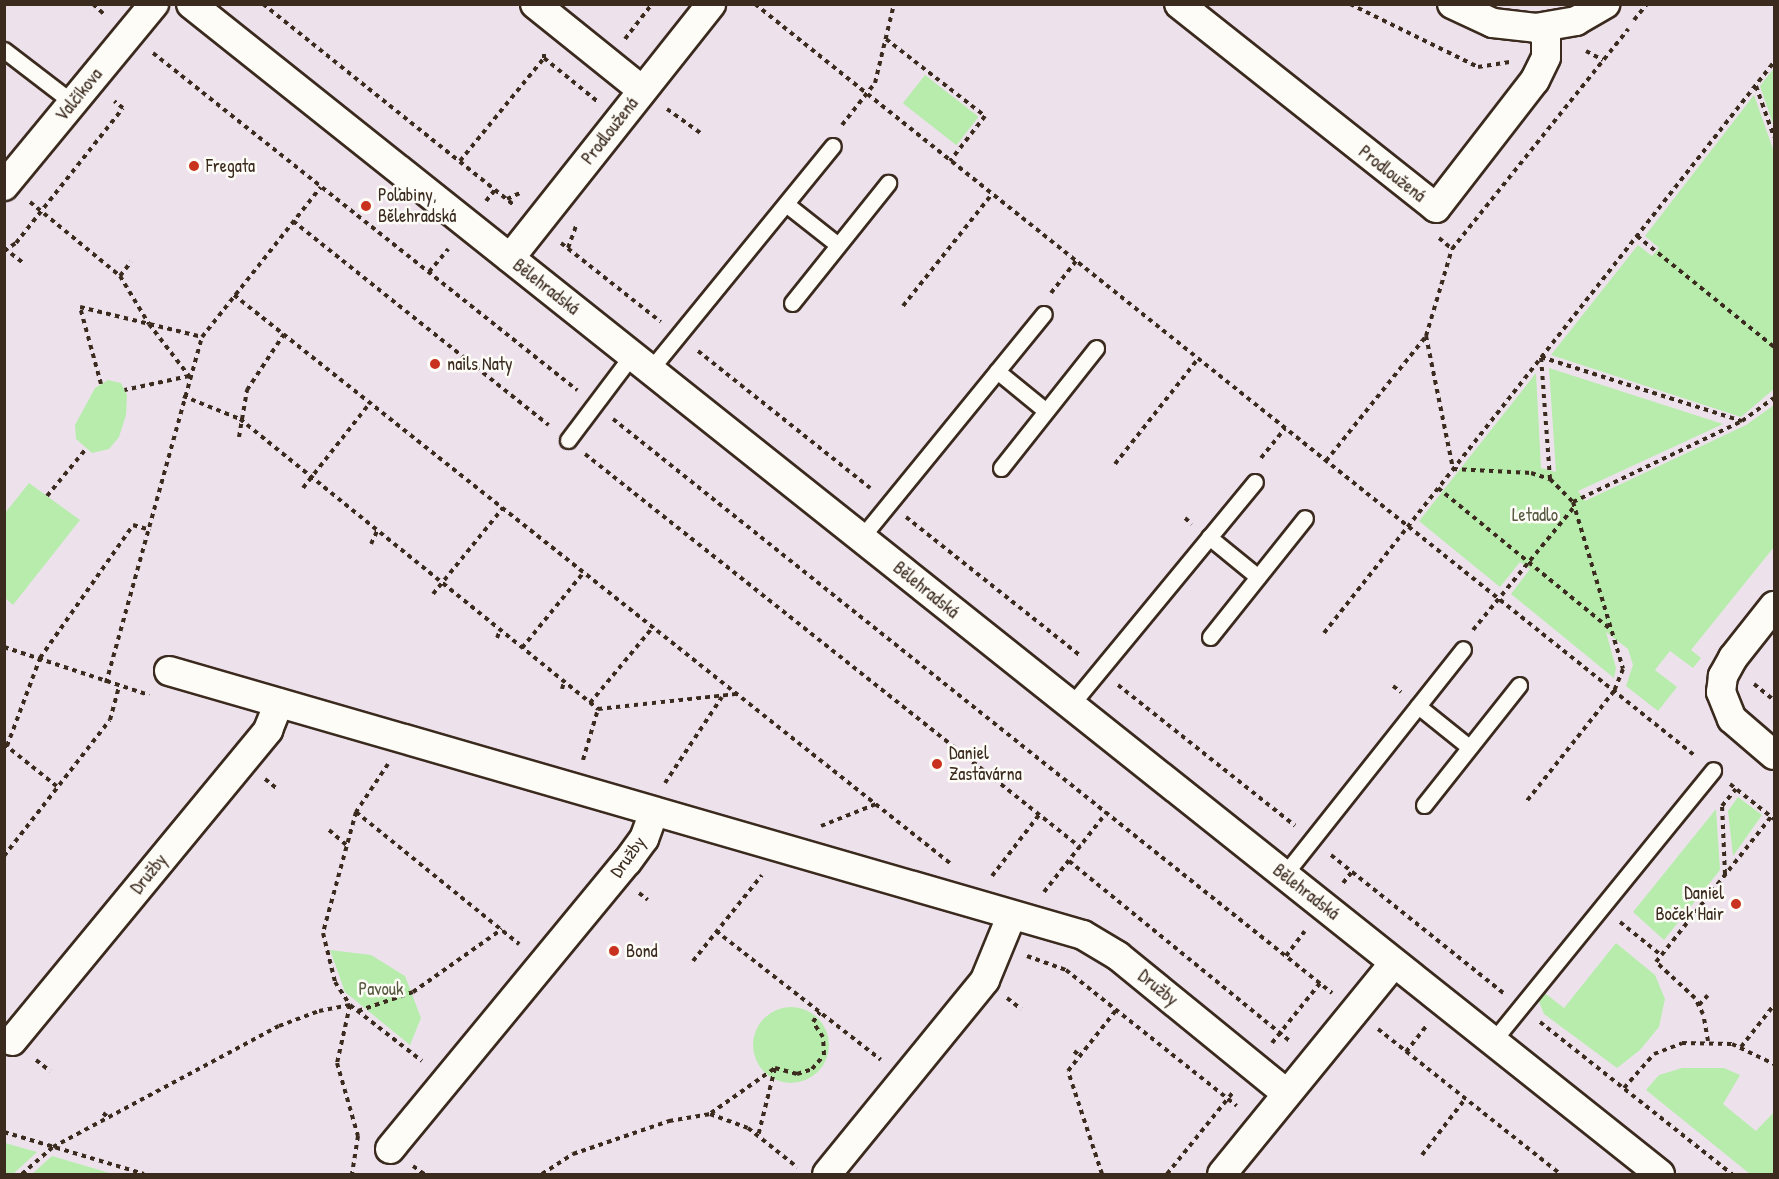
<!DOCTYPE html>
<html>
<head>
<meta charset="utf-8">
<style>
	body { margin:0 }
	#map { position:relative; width:1779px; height:1179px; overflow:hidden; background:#ede2ec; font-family:"Patrick Hand",sans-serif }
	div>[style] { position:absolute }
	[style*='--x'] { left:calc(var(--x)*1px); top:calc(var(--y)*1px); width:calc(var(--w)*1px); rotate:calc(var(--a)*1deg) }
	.green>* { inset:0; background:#b7ecad; transform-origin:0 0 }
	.round { border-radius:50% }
	.path>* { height:4px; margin-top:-2px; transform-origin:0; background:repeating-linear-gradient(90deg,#3b2a1e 0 4.5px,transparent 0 9px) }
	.roads { filter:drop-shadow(2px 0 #3b2a1e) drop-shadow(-2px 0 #3b2a1e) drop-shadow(0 2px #3b2a1e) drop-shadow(0 -2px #3b2a1e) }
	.lane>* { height:15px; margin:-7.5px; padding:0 7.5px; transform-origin:7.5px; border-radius:7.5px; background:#fdfcf7 }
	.street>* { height:28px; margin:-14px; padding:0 14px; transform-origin:14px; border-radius:14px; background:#fdfcf7 }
	.dots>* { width:16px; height:16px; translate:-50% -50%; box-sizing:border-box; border:3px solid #fdfcf7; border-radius:50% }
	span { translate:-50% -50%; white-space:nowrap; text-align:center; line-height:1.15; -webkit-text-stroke:5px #fdfcf7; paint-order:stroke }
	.street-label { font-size:18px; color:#3b2a1e }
	.poi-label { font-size:18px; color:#3b2a1e }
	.left { translate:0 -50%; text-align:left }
	.right { translate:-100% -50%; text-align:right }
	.park-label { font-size:18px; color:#5a5a42 }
	.frame { position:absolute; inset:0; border:6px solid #3b2a1e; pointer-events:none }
</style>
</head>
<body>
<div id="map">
	<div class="green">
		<div style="clip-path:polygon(1774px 68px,1774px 127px,1760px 86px)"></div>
		<div style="left:925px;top:75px;width:68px;height:36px;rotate:38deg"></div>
		<div style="clip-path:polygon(1754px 95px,1774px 152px,1774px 389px,1741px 417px,1551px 355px,1638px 245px,1652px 256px,1659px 248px,1645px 236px)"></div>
		<div style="clip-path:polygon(1549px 368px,1723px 424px,1578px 491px,1585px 501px,1746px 425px,1774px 405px,1774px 547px,1691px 650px,1701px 658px,1693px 668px,1670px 651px,1655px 670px,1677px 687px,1658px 711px,1626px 686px,1633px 665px,1628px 649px,1606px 632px,1616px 668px,1614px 678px,1511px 594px,1530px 569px,1520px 562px,1500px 587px,1419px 521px,1536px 373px,1541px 468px,1556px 472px)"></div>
		<div style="clip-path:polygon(108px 380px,121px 383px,127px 395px,126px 415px,119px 437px,109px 449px,92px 453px,76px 439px,75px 425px,95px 388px)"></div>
		<div style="clip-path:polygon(29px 483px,80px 520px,13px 605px,5px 598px,5px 513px)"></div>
		<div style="clip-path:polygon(1738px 797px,1762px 815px,1733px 856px,1728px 811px)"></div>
		<div style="clip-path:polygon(1716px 809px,1720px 870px,1664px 940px,1633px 912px)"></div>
		<div style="clip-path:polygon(1616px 943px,1655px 975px,1665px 999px,1659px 1027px,1640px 1050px,1617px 1068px,1544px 1014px,1538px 999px,1541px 994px,1546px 994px,1564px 1008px)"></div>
		<div style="clip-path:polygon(330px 950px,371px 955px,405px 976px,421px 1018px,410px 1045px,345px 992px)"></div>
		<div class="round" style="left:753px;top:1007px;width:76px;height:76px"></div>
		<div style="clip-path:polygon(1682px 1068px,1724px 1068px,1740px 1075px,1723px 1104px,1756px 1131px,1774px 1112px,1774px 1174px,1750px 1174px,1646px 1090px,1659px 1075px)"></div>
		<div style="clip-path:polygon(4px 1143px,5px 1143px,37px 1152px,13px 1174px,5px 1174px)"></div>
		<div style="clip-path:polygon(52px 1156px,113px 1174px,32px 1174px)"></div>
	</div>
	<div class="path">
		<div style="--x:93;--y:4;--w:16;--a:43"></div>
		<div style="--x:263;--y:4;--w:320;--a:38.7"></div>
		<div style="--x:755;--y:4;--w:1202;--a:38.65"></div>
		<div style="--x:1350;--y:4;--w:143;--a:26.2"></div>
		<div style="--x:1478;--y:67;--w:32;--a:-9"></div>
		<div style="--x:1634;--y:20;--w:21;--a:-51"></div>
		<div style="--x:625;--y:39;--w:44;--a:-52.4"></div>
		<div style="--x:886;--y:39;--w:125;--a:37.9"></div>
		<div style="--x:985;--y:116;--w:57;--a:127.9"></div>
		<div style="--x:1586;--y:51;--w:19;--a:28"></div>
		<div style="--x:153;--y:53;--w:542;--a:38.48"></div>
		<div style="--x:544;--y:58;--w:68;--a:39.1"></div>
		<div style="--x:1756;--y:86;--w:54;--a:70.6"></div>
		<div style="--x:667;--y:109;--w:44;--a:35.8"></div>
		<div style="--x:842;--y:125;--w:53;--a:-51.8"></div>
		<div style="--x:875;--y:83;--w:81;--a:-76.5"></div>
		<div style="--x:460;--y:161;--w:133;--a:-50.8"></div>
		<div style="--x:544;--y:58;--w:8;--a:-90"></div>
		<div style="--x:507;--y:199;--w:17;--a:-25"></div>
		<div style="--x:486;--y:201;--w:14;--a:-51"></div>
		<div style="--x:30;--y:202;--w:117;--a:39.4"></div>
		<div style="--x:120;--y:276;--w:18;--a:-52"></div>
		<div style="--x:293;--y:221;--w:327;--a:38.6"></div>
		<div style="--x:1637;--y:236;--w:176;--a:39"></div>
		<div style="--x:1439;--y:238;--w:17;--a:40"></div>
		<div style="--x:561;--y:243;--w:127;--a:38.3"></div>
		<div style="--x:4;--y:248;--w:23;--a:38"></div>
		<div style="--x:568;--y:248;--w:23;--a:-70"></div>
		<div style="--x:4;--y:251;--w:14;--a:-34"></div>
		<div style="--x:16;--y:243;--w:172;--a:-51.6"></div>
		<div style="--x:123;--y:108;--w:11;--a:-142"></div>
		<div style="--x:429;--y:272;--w:30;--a:-50"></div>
		<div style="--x:120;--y:276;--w:56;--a:58.9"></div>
		<div style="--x:149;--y:324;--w:66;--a:52.4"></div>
		<div style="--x:189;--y:376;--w:66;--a:167.7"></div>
		<div style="--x:1051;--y:293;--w:41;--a:-52"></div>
		<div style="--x:234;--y:295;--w:915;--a:38.43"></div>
		<div style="--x:903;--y:306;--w:143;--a:-51.5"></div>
		<div style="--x:1426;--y:336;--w:136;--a:78.5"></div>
		<div style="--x:1453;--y:469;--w:78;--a:2.9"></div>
		<div style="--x:1531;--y:473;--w:20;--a:18"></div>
		<div style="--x:1550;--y:479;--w:33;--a:45"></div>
		<div style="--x:1573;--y:502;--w:174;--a:73.3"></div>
		<div style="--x:1623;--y:669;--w:24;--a:112"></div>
		<div style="--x:1614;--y:691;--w:142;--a:128.4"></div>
		<div style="--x:698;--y:351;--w:220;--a:38.5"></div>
		<div style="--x:101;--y:384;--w:80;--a:-105.3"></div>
		<div style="--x:80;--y:307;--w:126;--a:13.8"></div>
		<div style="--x:183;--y:396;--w:61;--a:22"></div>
		<div style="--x:240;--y:419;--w:461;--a:39"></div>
		<div style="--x:598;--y:709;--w:140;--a:-6.2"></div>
		<div style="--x:613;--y:419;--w:920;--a:38.6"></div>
		<div style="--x:239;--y:437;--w:48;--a:-80.3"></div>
		<div style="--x:247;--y:390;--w:67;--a:-56.5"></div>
		<div style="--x:585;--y:454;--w:632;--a:38.45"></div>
		<div style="--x:1261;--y:458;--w:38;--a:-51"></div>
		<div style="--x:1326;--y:461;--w:160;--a:-51.3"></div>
		<div style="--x:1426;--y:336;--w:91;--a:-73.4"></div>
		<div style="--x:1452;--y:249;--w:282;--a:-51.3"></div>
		<div style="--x:1115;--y:464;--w:134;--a:-51.7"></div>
		<div style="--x:1550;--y:479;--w:122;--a:-94.2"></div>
		<div style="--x:1541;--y:357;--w:211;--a:17.7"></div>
		<div style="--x:303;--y:488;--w:108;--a:-51.8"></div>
		<div style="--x:1438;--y:488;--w:221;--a:39.3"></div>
		<div style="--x:47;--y:496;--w:60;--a:-50.4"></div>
		<div style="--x:1573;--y:502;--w:187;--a:-25.6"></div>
		<div style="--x:1742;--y:421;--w:39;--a:-36"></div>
		<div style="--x:906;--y:517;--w:223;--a:38.5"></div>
		<div style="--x:1185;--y:518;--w:9;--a:41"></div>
		<div style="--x:371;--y:544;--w:14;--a:-65"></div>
		<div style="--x:433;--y:594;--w:111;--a:-50.9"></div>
		<div style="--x:1473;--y:630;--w:159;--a:-50.6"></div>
		<div style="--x:1324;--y:633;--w:727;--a:-51.76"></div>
		<div style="--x:497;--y:638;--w:9;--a:-69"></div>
		<div style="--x:4;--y:647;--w:153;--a:18.3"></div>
		<div style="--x:522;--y:648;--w:98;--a:-50.8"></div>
		<div style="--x:106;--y:683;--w:359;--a:-74.5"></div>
		<div style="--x:202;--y:337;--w:191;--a:-51.6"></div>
		<div style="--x:1754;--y:684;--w:26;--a:39"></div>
		<div style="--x:1118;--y:685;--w:226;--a:38.5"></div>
		<div style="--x:1393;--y:686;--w:10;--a:37"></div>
		<div style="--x:562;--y:689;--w:7;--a:-74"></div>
		<div style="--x:590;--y:703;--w:99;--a:-50.3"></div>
		<div style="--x:4;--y:744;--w:70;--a:38.7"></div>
		<div style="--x:7;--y:746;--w:94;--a:-69.4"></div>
		<div style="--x:40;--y:658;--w:162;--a:-55"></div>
		<div style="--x:133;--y:525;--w:18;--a:16"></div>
		<div style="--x:583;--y:760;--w:53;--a:-73.6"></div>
		<div style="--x:388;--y:764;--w:58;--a:123.7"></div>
		<div style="--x:356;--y:812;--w:125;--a:105.3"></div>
		<div style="--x:323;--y:933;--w:50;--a:76.2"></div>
		<div style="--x:335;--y:982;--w:27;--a:57"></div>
		<div style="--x:350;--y:1005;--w:91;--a:37.9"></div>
		<div style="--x:265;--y:779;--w:14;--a:39"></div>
		<div style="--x:665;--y:783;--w:103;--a:-56.5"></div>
		<div style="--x:1730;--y:784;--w:56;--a:38.5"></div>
		<div style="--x:356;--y:812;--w:210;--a:39"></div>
		<div style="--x:821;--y:826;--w:59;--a:-21.8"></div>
		<div style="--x:329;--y:830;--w:23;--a:41"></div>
		<div style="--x:1331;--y:855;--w:221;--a:38.7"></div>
		<div style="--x:4;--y:856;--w:172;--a:-52.1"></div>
		<div style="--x:110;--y:720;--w:34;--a:-75"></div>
		<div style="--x:1069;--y:861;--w:286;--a:39.2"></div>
		<div style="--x:1725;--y:874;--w:68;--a:-92.5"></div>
		<div style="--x:1722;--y:806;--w:22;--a:-51"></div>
		<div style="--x:992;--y:876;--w:77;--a:-52.4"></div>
		<div style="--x:1343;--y:883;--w:14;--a:-51"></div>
		<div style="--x:1044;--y:892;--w:102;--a:-51.8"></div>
		<div style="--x:639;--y:893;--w:11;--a:38"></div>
		<div style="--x:1620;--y:922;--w:53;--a:38.8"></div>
		<div style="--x:716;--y:931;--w:209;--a:38"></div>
		<div style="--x:1027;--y:956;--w:41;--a:19.7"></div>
		<div style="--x:1066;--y:970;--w:218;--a:38.5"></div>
		<div style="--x:1286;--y:956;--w:31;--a:-53"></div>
		<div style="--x:693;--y:961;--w:110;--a:-51.3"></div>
		<div style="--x:1007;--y:998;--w:18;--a:38"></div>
		<div style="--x:350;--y:1005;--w:59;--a:102.6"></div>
		<div style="--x:337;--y:1063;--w:76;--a:74"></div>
		<div style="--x:358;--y:1136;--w:38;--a:99"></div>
		<div style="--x:1699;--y:1005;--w:13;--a:-48"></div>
		<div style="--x:358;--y:1011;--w:58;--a:-19.1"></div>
		<div style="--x:413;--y:992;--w:109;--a:-35.3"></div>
		<div style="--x:1540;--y:1022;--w:245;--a:38.4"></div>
		<div style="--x:1378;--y:1029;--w:233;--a:38.5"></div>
		<div style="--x:1708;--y:1041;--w:27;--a:-100"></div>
		<div style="--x:1703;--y:1014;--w:18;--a:-117"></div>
		<div style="--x:1695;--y:998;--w:53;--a:-137.3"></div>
		<div style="--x:1656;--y:962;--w:185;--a:-51.6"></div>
		<div style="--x:1272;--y:1043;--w:77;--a:-51.3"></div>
		<div style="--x:1741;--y:1047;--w:53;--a:-51.8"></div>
		<div style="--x:1074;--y:1051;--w:8;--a:40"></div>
		<div style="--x:1406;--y:1052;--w:33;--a:-52"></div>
		<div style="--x:36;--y:1060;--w:18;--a:38"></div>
		<div style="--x:775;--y:1068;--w:23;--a:15"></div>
		<div style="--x:797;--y:1074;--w:16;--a:-18"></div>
		<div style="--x:812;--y:1069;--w:18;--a:-49"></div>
		<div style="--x:824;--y:1055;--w:18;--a:-93"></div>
		<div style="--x:823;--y:1037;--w:18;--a:-124"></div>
		<div style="--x:813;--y:1022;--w:12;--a:-55"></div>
		<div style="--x:1624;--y:1088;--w:45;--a:-48.6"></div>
		<div style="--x:1654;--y:1054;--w:30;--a:-21"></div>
		<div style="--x:1682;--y:1043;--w:50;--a:1.1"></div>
		<div style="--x:1732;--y:1044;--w:47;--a:25.5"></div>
		<div style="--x:103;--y:1113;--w:8;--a:40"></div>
		<div style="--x:711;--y:1113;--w:78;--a:-35.1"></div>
		<div style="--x:775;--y:1068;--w:70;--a:104"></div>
		<div style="--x:4;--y:1132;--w:146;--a:16.7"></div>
		<div style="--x:1422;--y:1155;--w:71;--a:-52.5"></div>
		<div style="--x:413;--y:1166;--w:14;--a:36"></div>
		<div style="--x:22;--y:1174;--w:41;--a:-41.1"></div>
		<div style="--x:53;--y:1147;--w:256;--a:-28.2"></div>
		<div style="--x:279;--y:1026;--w:43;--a:-20.6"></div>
		<div style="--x:319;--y:1011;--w:32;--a:-11"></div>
		<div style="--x:542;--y:1174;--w:37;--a:-33"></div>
		<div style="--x:573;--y:1154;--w:102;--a:-19"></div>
		<div style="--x:669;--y:1121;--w:42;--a:-9.7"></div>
		<div style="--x:710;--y:1114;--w:40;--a:20.2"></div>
		<div style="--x:748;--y:1128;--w:63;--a:38.5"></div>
		<div style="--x:1102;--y:1174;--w:108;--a:-108.3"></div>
		<div style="--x:1068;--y:1071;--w:79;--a:-51.7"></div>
		<div style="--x:1167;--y:1174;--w:107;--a:-51.1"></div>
	</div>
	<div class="roads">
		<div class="lane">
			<div style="--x:4;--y:50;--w:87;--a:37.5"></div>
			<div style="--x:786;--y:204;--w:66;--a:38.3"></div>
			<div style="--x:792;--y:303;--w:154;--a:-51.3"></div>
			<div style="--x:650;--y:370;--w:289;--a:-50.8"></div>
			<div style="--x:997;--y:371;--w:63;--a:39.2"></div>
			<div style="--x:568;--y:440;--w:106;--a:-53"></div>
			<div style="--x:1001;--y:468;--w:153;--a:-51.6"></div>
			<div style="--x:1209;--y:537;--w:63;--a:39.2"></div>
			<div style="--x:861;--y:538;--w:289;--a:-50.8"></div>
			<div style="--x:1210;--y:637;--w:152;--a:-51.4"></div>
			<div style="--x:1071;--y:705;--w:289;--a:-50.5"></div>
			<div style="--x:1418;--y:706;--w:65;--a:38.8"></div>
			<div style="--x:1424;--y:805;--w:153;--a:-51.6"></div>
			<div style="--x:1284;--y:875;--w:288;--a:-51.6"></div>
			<div style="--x:1493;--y:1041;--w:349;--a:-50.9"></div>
		</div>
		<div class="street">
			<div style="--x:191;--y:4;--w:1878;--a:38.54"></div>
			<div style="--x:535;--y:4;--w:137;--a:38.8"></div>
			<div style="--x:1179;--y:4;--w:328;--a:38.4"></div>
			<div style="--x:1436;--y:208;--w:162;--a:-52.3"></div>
			<div style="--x:1535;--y:80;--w:25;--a:-64"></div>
			<div style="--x:1546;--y:57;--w:30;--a:-90"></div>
			<div style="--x:1452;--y:4;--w:45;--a:24.9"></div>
			<div style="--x:1493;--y:23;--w:43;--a:6.6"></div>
			<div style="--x:1536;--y:28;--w:41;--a:-9.9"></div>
			<div style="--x:1576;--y:21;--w:34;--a:-30"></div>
			<div style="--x:4;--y:186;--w:236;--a:-50.5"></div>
			<div style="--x:510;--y:258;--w:324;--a:-51.6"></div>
			<div style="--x:1774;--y:606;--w:66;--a:128.3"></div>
			<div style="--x:1733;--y:658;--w:21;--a:119"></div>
			<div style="--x:1723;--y:676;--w:16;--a:97"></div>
			<div style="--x:1721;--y:692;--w:29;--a:68"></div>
			<div style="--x:1732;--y:719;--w:55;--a:40.6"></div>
			<div style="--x:169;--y:671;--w:951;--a:16.11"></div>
			<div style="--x:1083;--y:935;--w:41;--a:31"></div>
			<div style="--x:1118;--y:956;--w:217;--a:39.2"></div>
			<div style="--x:12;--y:1041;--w:403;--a:-50.5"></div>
			<div style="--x:268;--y:730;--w:29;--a:-68"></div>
			<div style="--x:390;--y:1149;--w:372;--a:-50.5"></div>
			<div style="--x:627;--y:862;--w:29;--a:-54"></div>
			<div style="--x:644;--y:839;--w:29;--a:-70"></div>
			<div style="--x:827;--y:1174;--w:250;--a:-50.8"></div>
			<div style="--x:985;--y:980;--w:68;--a:-67.6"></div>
			<div style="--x:1222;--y:1174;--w:272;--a:-50.8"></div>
		</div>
	</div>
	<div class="dots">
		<div style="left:194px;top:166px;background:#c8321e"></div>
		<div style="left:366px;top:206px;background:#c8321e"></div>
		<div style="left:435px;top:364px;background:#c8321e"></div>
		<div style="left:937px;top:764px;background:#c8321e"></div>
		<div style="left:1736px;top:904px;background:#c8321e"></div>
		<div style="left:614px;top:951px;background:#c8321e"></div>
	</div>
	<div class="street-label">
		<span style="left:79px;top:95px;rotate:-51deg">Valčíkova</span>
		<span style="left:610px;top:131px;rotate:-52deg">Prodloužená</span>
		<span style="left:1392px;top:174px;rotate:38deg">Prodloužená</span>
		<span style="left:546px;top:287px;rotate:38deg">Bělehradská</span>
		<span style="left:926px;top:590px;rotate:39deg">Bělehradská</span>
		<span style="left:628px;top:857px;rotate:-54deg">Družby</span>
		<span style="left:149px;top:874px;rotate:-51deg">Družby</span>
		<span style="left:1306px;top:892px;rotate:38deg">Bělehradská</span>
		<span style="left:1158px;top:988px;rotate:39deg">Družby</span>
	</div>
	<div class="poi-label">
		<span class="left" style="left:206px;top:166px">Fregata</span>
		<span class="left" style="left:378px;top:206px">Polabiny,<br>Bělehradská</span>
		<span class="left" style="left:447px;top:364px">nails Naty</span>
		<span class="left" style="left:949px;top:764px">Daniel<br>Zastavárna</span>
		<span class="right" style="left:1724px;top:904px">Daniel<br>Boček Hair</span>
		<span class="left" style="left:626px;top:951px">Bond</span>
	</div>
	<div class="park-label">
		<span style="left:1535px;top:515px">Letadlo</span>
		<span style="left:381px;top:989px">Pavouk</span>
	</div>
	<div class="frame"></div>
</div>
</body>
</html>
